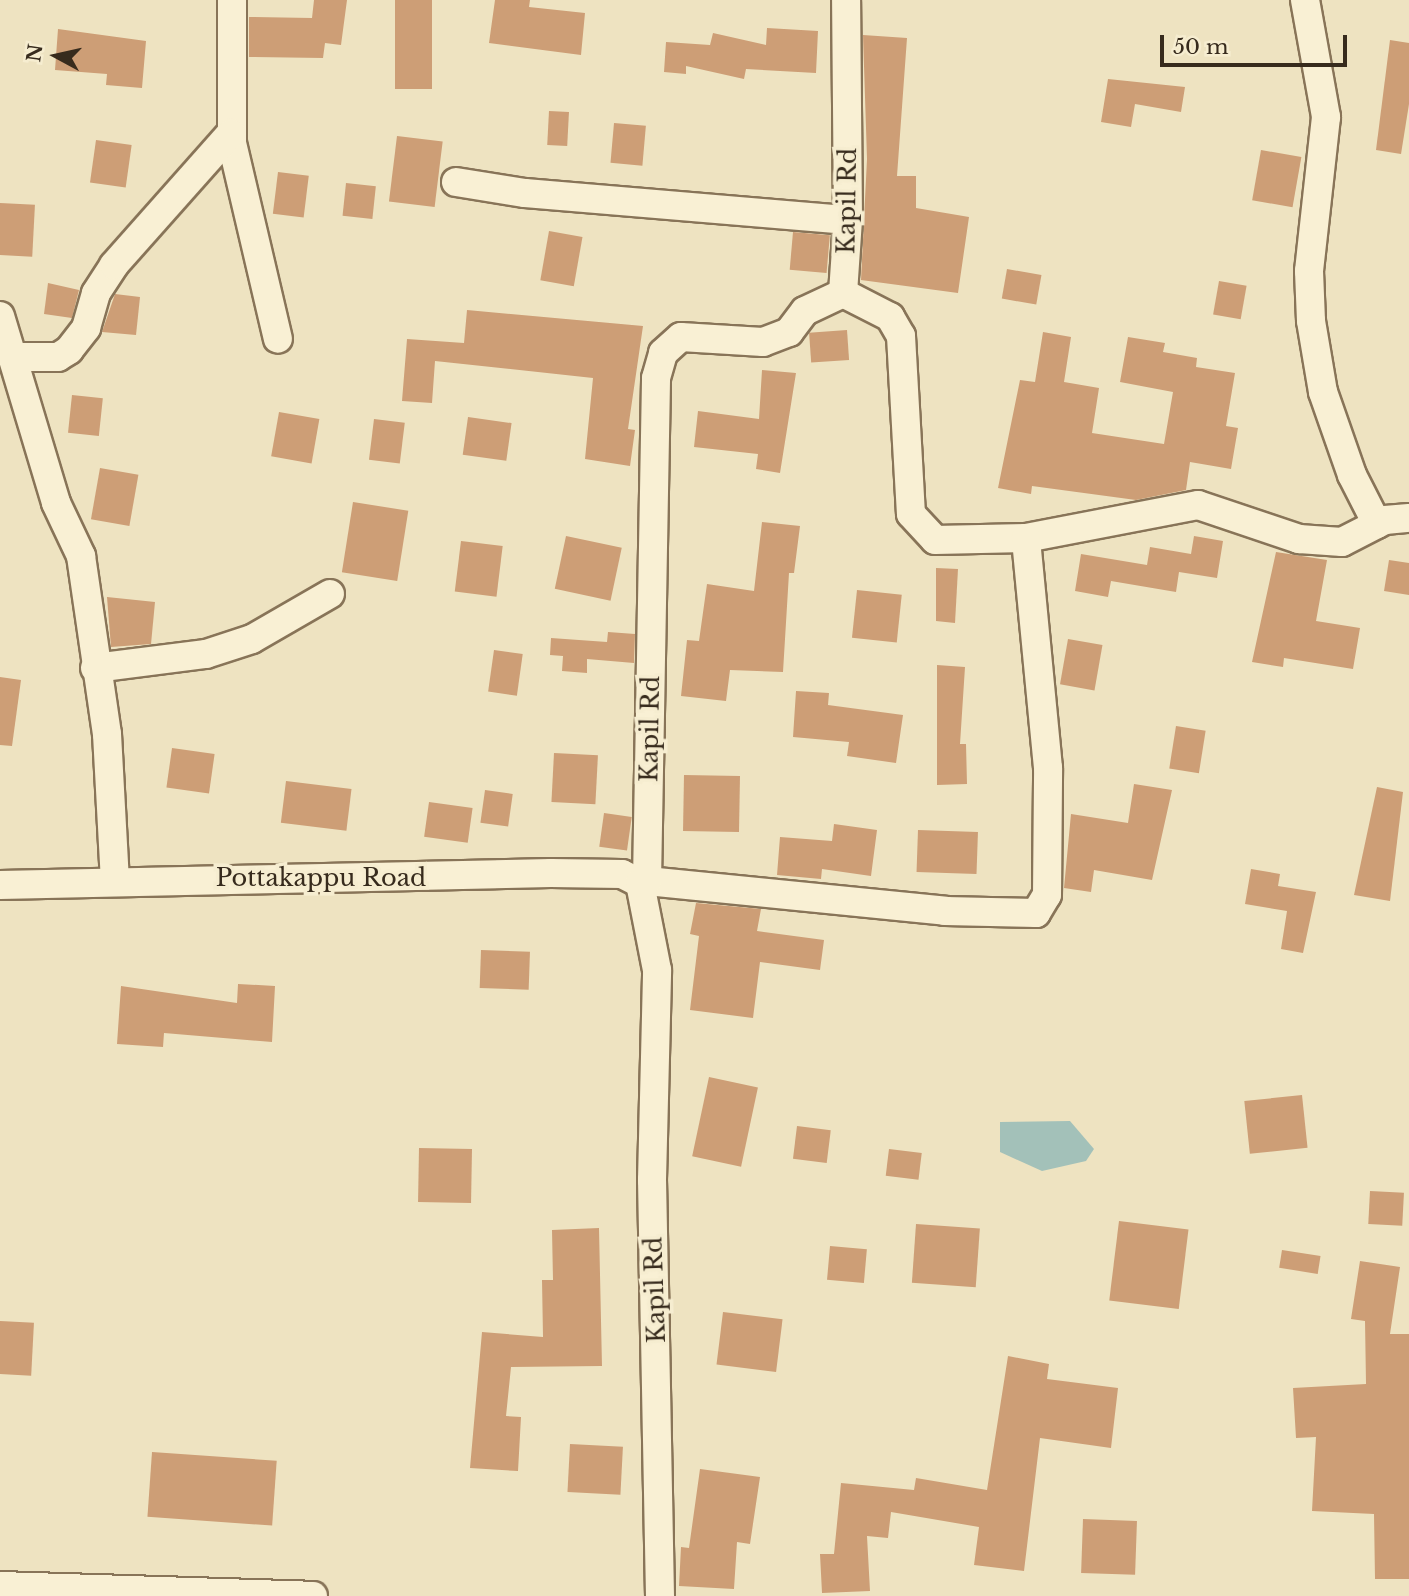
<!DOCTYPE html>
<html>
<head>
<meta charset="utf-8">
<style>
	body { margin:0 }
	#map { position:relative; width:1409px; height:1596px; overflow:hidden; background:#eee3c1; font-family:"Libre Baskerville",serif }
	div>[style] { position:absolute }
	[style*='--x'] { left:calc(var(--x)*1px); top:calc(var(--y)*1px); width:calc(var(--w)*1px); rotate:calc(var(--a)*1deg) }
	.water>* { inset:0; background:#a3c1b9 }
	.building>* { inset:0; background:#cd9e76; transform-origin:0 0 }
	.roads { filter:drop-shadow(2px 0 #887458) drop-shadow(-2px 0 #887458) drop-shadow(0 2px #887458) drop-shadow(0 -2px #887458) }
	.street>* { height:28px; margin:-14px; padding:0 14px; transform-origin:14px; border-radius:14px; background:#f9f0d4 }
	span { translate:-50% -50%; white-space:nowrap; text-align:center; line-height:1.15; -webkit-text-stroke:7px #f6edd0; paint-order:stroke }
	.street-label { font-size:24px; color:#372b1d }
	.north { position:absolute; left:21px; top:21px; width:70px; height:70px; -webkit-text-stroke:5px #f6edd0; paint-order:stroke; rotate:278deg; font-size:19px; font-weight:700; line-height:28px; text-align:center; color:#372b1d }
	.north::after { content:''; display:block; margin:auto; width:24px; height:32px; background:#372b1d; clip-path:polygon(50% 0,100% 100%,50% 72%,0 100%) }
	.scale { position:absolute; left:1160px; top:35px; width:187px; height:32px; box-sizing:border-box; border:4px solid #372b1d; border-top:0; padding-left:9px; font-size:21px; line-height:24px; white-space:nowrap; color:#372b1d; -webkit-text-stroke:5px #f6edd0; paint-order:stroke }
</style>
</head>
<body>
<div id="map">
	<div class="water">
		<div style="clip-path:polygon(1070px 1121px,1094px 1149px,1086px 1161px,1042px 1171px,1000px 1152px,1000px 1122px)"></div>
	</div>
	<div class="building">
		<div style="clip-path:polygon(314px 0,347px 0,341px 45px,325px 43px,323px 58px,249px 57px,249px 17px,312px 18px)"></div>
		<div style="left:395px;top:0;width:37px;height:89px"></div>
		<div style="clip-path:polygon(495px 0,530px 0,529px 7px,585px 13px,581px 55px,489px 43px)"></div>
		<div style="clip-path:polygon(767px 28px,818px 31px,816px 73px,746px 69px,744px 79px,686px 66px,686px 74px,664px 72px,666px 42px,710px 45px,713px 33px,766px 45px)"></div>
		<div style="clip-path:polygon(58px 29px,146px 41px,142px 88px,106px 85px,107px 74px,55px 70px)"></div>
		<div style="clip-path:polygon(863px 35px,907px 38px,897px 176px,916px 176px,916px 208px,969px 217px,958px 293px,861px 280px,867px 159px)"></div>
		<div style="clip-path:polygon(1390px 40px,1409px 43px,1409px 104px,1401px 154px,1376px 150px)"></div>
		<div style="clip-path:polygon(1108px 79px,1185px 87px,1181px 112px,1135px 104px,1131px 127px,1101px 122px)"></div>
		<div style="left:549px;top:111px;width:20px;height:34px;rotate:3deg"></div>
		<div style="left:614px;top:123px;width:32px;height:40px;rotate:5deg"></div>
		<div style="left:397px;top:136px;width:46px;height:66px;rotate:7deg"></div>
		<div style="left:96px;top:140px;width:36px;height:43px;rotate:8deg"></div>
		<div style="left:1261px;top:150px;width:41px;height:51px;rotate:10deg"></div>
		<div style="left:278px;top:172px;width:31px;height:42px;rotate:7deg"></div>
		<div style="left:346px;top:183px;width:30px;height:33px;rotate:6deg"></div>
		<div style="left:0;top:203px;width:35px;height:52px;rotate:3deg"></div>
		<div style="left:549px;top:231px;width:34px;height:50px;rotate:10deg"></div>
		<div style="left:793px;top:232px;width:37px;height:38px;rotate:5deg"></div>
		<div style="left:1007px;top:269px;width:35px;height:30px;rotate:10deg"></div>
		<div style="left:1219px;top:281px;width:28px;height:34px;rotate:10deg"></div>
		<div style="clip-path:polygon(48px 283px,79px 290px,72px 318px,44px 314px)"></div>
		<div style="clip-path:polygon(115px 294px,140px 297px,136px 335px,102px 332px)"></div>
		<div style="clip-path:polygon(467px 310px,643px 326px,628px 429px,635px 430px,630px 466px,585px 459px,593px 378px,435px 361px,432px 403px,402px 401px,407px 339px,464px 343px)"></div>
		<div style="left:847px;top:330px;width:30px;height:38px;rotate:86deg"></div>
		<div style="clip-path:polygon(1043px 332px,1071px 337px,1064px 382px,1099px 388px,1092px 433px,1164px 444px,1173px 392px,1120px 382px,1128px 337px,1165px 343px,1163px 352px,1197px 358px,1196px 367px,1235px 373px,1226px 426px,1238px 428px,1231px 469px,1190px 462px,1186px 490px,1136px 500px,1032px 486px,1031px 494px,998px 488px,1020px 380px,1035px 382px)"></div>
		<div style="clip-path:polygon(762px 370px,796px 373px,780px 473px,756px 469px,758px 454px,694px 447px,698px 411px,759px 419px)"></div>
		<div style="left:72px;top:395px;width:31px;height:38px;rotate:6deg"></div>
		<div style="left:279px;top:412px;width:41px;height:45px;rotate:10deg"></div>
		<div style="left:468px;top:417px;width:44px;height:38px;rotate:8deg"></div>
		<div style="left:374px;top:419px;width:31px;height:41px;rotate:7deg"></div>
		<div style="left:100px;top:468px;width:39px;height:52px;rotate:10deg"></div>
		<div style="left:353px;top:502px;width:56px;height:71px;rotate:9deg"></div>
		<div style="clip-path:polygon(762px 522px,800px 526px,794px 573px,789px 573px,783px 672px,730px 670px,726px 701px,681px 696px,687px 640px,699px 641px,707px 584px,754px 591px)"></div>
		<div style="left:566px;top:536px;width:57px;height:54px;rotate:12deg"></div>
		<div style="clip-path:polygon(1194px 536px,1223px 541px,1217px 578px,1179px 572px,1176px 592px,1111px 581px,1108px 597px,1075px 591px,1081px 554px,1147px 565px,1150px 547px,1191px 554px)"></div>
		<div style="left:461px;top:541px;width:42px;height:51px;rotate:7deg"></div>
		<div style="clip-path:polygon(1276px 552px,1327px 560px,1316px 621px,1360px 628px,1353px 669px,1284px 658px,1283px 667px,1252px 662px)"></div>
		<div style="clip-path:polygon(1389px 560px,1409px 563px,1409px 595px,1384px 591px)"></div>
		<div style="clip-path:polygon(936px 568px,958px 569px,955px 623px,936px 621px)"></div>
		<div style="left:857px;top:590px;width:45px;height:48px;rotate:6deg"></div>
		<div style="clip-path:polygon(107px 597px,155px 602px,151px 644px,111px 647px)"></div>
		<div style="clip-path:polygon(608px 632px,635px 634px,634px 663px,587px 659px,587px 673px,562px 671px,563px 656px,550px 655px,551px 638px,607px 642px)"></div>
		<div style="left:1068px;top:639px;width:35px;height:46px;rotate:10deg"></div>
		<div style="left:494px;top:650px;width:29px;height:42px;rotate:8deg"></div>
		<div style="clip-path:polygon(937px 665px,965px 667px,960px 744px,966px 744px,967px 784px,937px 785px)"></div>
		<div style="clip-path:polygon(0 677px,21px 680px,12px 746px,0 745px)"></div>
		<div style="clip-path:polygon(796px 691px,829px 693px,828px 705px,903px 715px,896px 763px,847px 756px,849px 742px,793px 737px)"></div>
		<div style="left:1176px;top:726px;width:30px;height:43px;rotate:9deg"></div>
		<div style="left:172px;top:748px;width:43px;height:40px;rotate:8deg"></div>
		<div style="left:554px;top:753px;width:44px;height:49px;rotate:3deg"></div>
		<div style="left:684px;top:775px;width:56px;height:56px;rotate:1deg"></div>
		<div style="left:286px;top:781px;width:66px;height:42px;rotate:7deg"></div>
		<div style="clip-path:polygon(1134px 784px,1172px 790px,1152px 880px,1094px 870px,1091px 892px,1064px 888px,1071px 814px,1128px 823px)"></div>
		<div style="clip-path:polygon(1377px 787px,1403px 792px,1390px 901px,1354px 895px)"></div>
		<div style="left:485px;top:790px;width:28px;height:33px;rotate:8deg"></div>
		<div style="left:429px;top:802px;width:44px;height:35px;rotate:8deg"></div>
		<div style="left:604px;top:813px;width:28px;height:34px;rotate:8deg"></div>
		<div style="clip-path:polygon(834px 824px,877px 830px,871px 876px,822px 869px,821px 879px,777px 875px,780px 837px,832px 841px)"></div>
		<div style="left:918px;top:830px;width:60px;height:42px;rotate:2deg"></div>
		<div style="clip-path:polygon(1251px 869px,1280px 874px,1278px 886px,1316px 892px,1303px 953px,1281px 949px,1287px 911px,1245px 904px)"></div>
		<div style="clip-path:polygon(696px 903px,761px 909px,757px 931px,824px 940px,820px 970px,760px 962px,753px 1018px,690px 1010px,699px 936px,690px 934px)"></div>
		<div style="left:481px;top:950px;width:49px;height:38px;rotate:2deg"></div>
		<div style="clip-path:polygon(238px 984px,275px 986px,272px 1042px,164px 1033px,163px 1047px,117px 1044px,121px 986px,237px 1003px)"></div>
		<div style="left:709px;top:1077px;width:50px;height:81px;rotate:12deg"></div>
		<div style="left:1302px;top:1095px;width:53px;height:58px;rotate:84deg"></div>
		<div style="left:797px;top:1126px;width:34px;height:33px;rotate:7deg"></div>
		<div style="left:419px;top:1148px;width:53px;height:54px;rotate:1deg"></div>
		<div style="left:889px;top:1149px;width:33px;height:27px;rotate:7deg"></div>
		<div style="left:1370px;top:1191px;width:34px;height:33px;rotate:3deg"></div>
		<div style="left:1119px;top:1221px;width:70px;height:80px;rotate:7deg"></div>
		<div style="left:916px;top:1224px;width:64px;height:59px;rotate:4deg"></div>
		<div style="clip-path:polygon(599px 1228px,602px 1366px,511px 1367px,506px 1416px,521px 1417px,518px 1471px,470px 1468px,482px 1332px,543px 1337px,542px 1280px,553px 1280px,552px 1230px)"></div>
		<div style="left:830px;top:1246px;width:37px;height:34px;rotate:5deg"></div>
		<div style="left:1282px;top:1250px;width:39px;height:18px;rotate:9deg"></div>
		<div style="clip-path:polygon(1360px 1261px,1400px 1267px,1390px 1334px,1409px 1334px,1409px 1579px,1375px 1579px,1374px 1514px,1312px 1511px,1316px 1437px,1296px 1438px,1293px 1388px,1366px 1384px,1365px 1321px,1351px 1319px)"></div>
		<div style="left:723px;top:1312px;width:60px;height:53px;rotate:7deg"></div>
		<div style="left:0;top:1321px;width:34px;height:53px;rotate:3deg"></div>
		<div style="clip-path:polygon(1008px 1356px,1049px 1364px,1047px 1379px,1118px 1388px,1111px 1448px,1040px 1438px,1024px 1571px,974px 1565px,979px 1527px,891px 1512px,888px 1538px,867px 1536px,870px 1591px,822px 1593px,820px 1554px,834px 1554px,841px 1483px,914px 1490px,916px 1478px,987px 1490px)"></div>
		<div style="left:570px;top:1444px;width:53px;height:48px;rotate:3deg"></div>
		<div style="left:152px;top:1452px;width:125px;height:65px;rotate:4deg"></div>
		<div style="clip-path:polygon(700px 1469px,760px 1477px,750px 1544px,737px 1542px,734px 1589px,679px 1586px,681px 1547px,689px 1548px)"></div>
		<div style="left:1083px;top:1519px;width:54px;height:54px;rotate:2deg"></div>
	</div>
	<div class="roads">
		<div class="street">
			<div style="--x:232;--y:0;--w:143;--a:90"></div>
			<div style="--x:232;--y:143;--w:201;--a:76.8"></div>
			<div style="--x:1305;--y:0;--w:119;--a:79.8"></div>
			<div style="--x:1326;--y:117;--w:155;--a:96.3"></div>
			<div style="--x:1309;--y:271;--w:50;--a:87.7"></div>
			<div style="--x:1311;--y:321;--w:72;--a:80.4"></div>
			<div style="--x:1323;--y:392;--w:88;--a:70.7"></div>
			<div style="--x:1352;--y:475;--w:55;--a:63"></div>
			<div style="--x:456;--y:182;--w:70;--a:9.1"></div>
			<div style="--x:525;--y:193;--w:324;--a:4.8"></div>
			<div style="--x:843;--y:293;--w:53;--a:27.1"></div>
			<div style="--x:890;--y:317;--w:22;--a:60"></div>
			<div style="--x:901;--y:336;--w:178;--a:86.8"></div>
			<div style="--x:911;--y:514;--w:35;--a:47"></div>
			<div style="--x:935;--y:540;--w:91;--a:-1.3"></div>
			<div style="--x:1026;--y:538;--w:175;--a:-10.9"></div>
			<div style="--x:1198;--y:505;--w:107;--a:18.6"></div>
			<div style="--x:1299;--y:539;--w:43;--a:4"></div>
			<div style="--x:1342;--y:542;--w:48;--a:-27.1"></div>
			<div style="--x:1385;--y:520;--w:24;--a:-5"></div>
			<div style="--x:0;--y:316;--w:195;--a:73.3"></div>
			<div style="--x:56;--y:503;--w:59;--a:64.7"></div>
			<div style="--x:81;--y:556;--w:180;--a:81.7"></div>
			<div style="--x:107;--y:734;--w:147;--a:86.9"></div>
			<div style="--x:14;--y:357;--w:44;--a:0"></div>
			<div style="--x:58;--y:357;--w:13;--a:-32"></div>
			<div style="--x:69;--y:350;--w:28;--a:-52"></div>
			<div style="--x:86;--y:328;--w:36;--a:-74"></div>
			<div style="--x:96;--y:293;--w:33;--a:-57"></div>
			<div style="--x:114;--y:265;--w:176;--a:-48.4"></div>
			<div style="--x:95;--y:668;--w:112;--a:-7.2"></div>
			<div style="--x:206;--y:654;--w:48;--a:-18.1"></div>
			<div style="--x:252;--y:639;--w:90;--a:-30"></div>
			<div style="--x:647;--y:881;--w:300;--a:5.7"></div>
			<div style="--x:945;--y:911;--w:91;--a:1.3"></div>
			<div style="--x:1036;--y:913;--w:21;--a:-59"></div>
			<div style="--x:1047;--y:895;--w:127;--a:-89.5"></div>
			<div style="--x:1048;--y:768;--w:231;--a:-95.5"></div>
			<div style="--x:0;--y:885;--w:551;--a:-1.25"></div>
			<div style="--x:551;--y:873;--w:71;--a:0.8"></div>
			<div style="--x:622;--y:874;--w:20;--a:27"></div>
			<div style="--x:0;--y:1586;--w:313;--a:1.8"></div>
			<div style="--x:660;--y:1596;--w:416;--a:-91.1"></div>
			<div style="--x:652;--y:1180;--w:210;--a:-88.6"></div>
			<div style="--x:657;--y:970;--w:89;--a:-101.1"></div>
			<div style="--x:640;--y:883;--w:7;--a:-16"></div>
			<div style="--x:647;--y:881;--w:503;--a:-88.97"></div>
			<div style="--x:656;--y:378;--w:26;--a:-74"></div>
			<div style="--x:663;--y:353;--w:24;--a:-42"></div>
			<div style="--x:681;--y:337;--w:82;--a:3.5"></div>
			<div style="--x:763;--y:342;--w:28;--a:-21"></div>
			<div style="--x:789;--y:332;--w:26;--a:-53"></div>
			<div style="--x:805;--y:311;--w:42;--a:-25.3"></div>
			<div style="--x:843;--y:293;--w:73;--a:-86.1"></div>
			<div style="--x:848;--y:220;--w:220;--a:-90.5"></div>
		</div>
	</div>
	<div class="street-label">
		<span style="left:847px;top:201px;rotate:-89deg">Kapil Rd</span>
		<span style="left:650px;top:729px;rotate:-89deg">Kapil Rd</span>
		<span style="left:321px;top:878px">Pottakappu Road</span>
		<span style="left:655px;top:1290px;rotate:-92deg">Kapil Rd</span>
	</div>
	<div class="north">N</div>
	<div class="scale">50 m</div>
</div>
</body>
</html>
